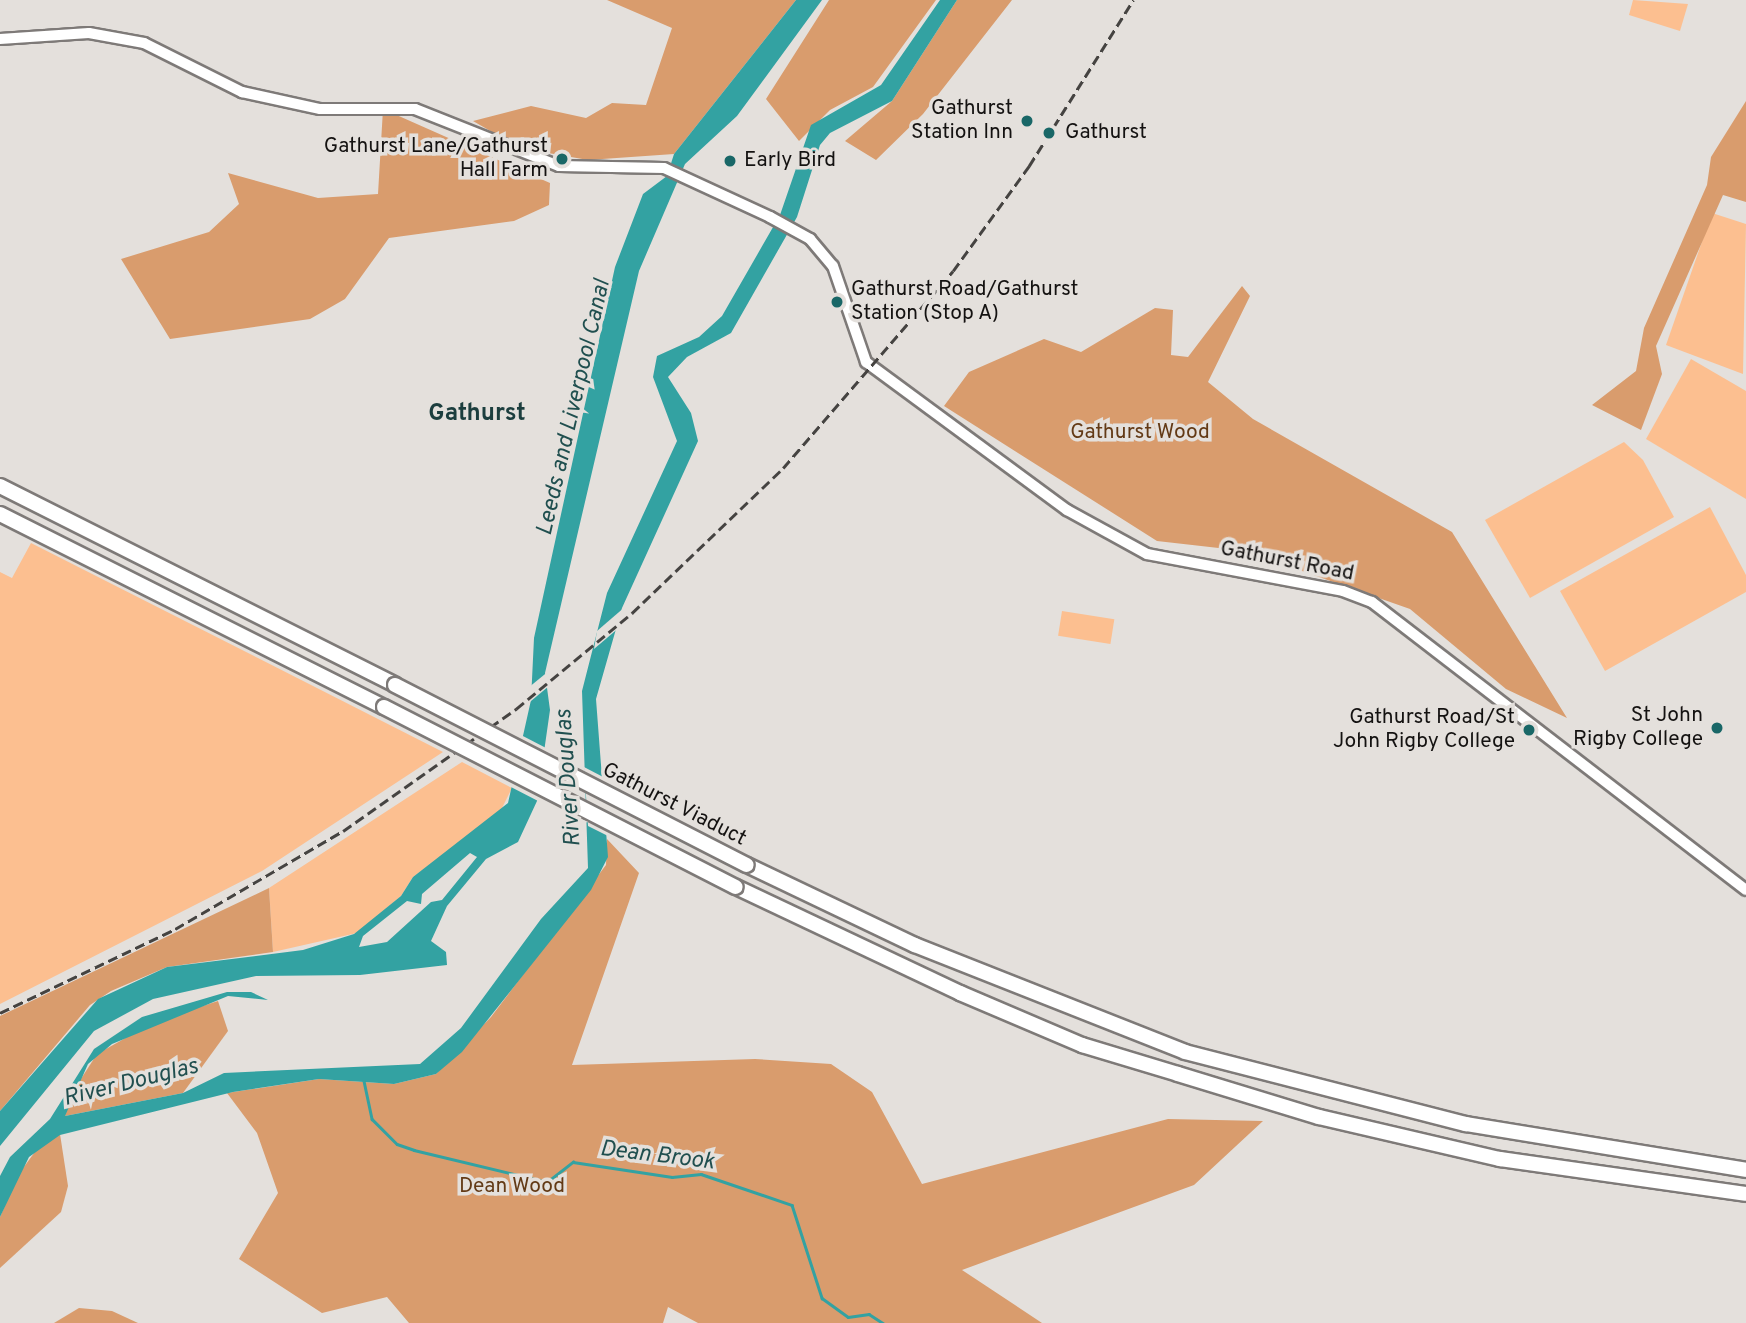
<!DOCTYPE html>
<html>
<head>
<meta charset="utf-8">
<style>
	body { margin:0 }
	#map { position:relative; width:1746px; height:1323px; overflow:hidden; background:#e4e0dc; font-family:Overpass,sans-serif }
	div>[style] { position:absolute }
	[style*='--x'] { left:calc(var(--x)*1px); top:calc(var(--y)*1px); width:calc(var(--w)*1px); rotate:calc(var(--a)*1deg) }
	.green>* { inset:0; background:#fcbf90; transform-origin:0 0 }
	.forest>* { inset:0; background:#d99c6d }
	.water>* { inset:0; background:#33a2a2 }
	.pier>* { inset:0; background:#e4e0dc }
	.stream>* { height:2.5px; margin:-1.25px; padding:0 1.25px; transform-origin:1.25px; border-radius:1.25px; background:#33a2a2 }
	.roads { filter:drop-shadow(2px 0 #7e7a78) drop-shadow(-2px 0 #7e7a78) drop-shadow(0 2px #7e7a78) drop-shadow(0 -2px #7e7a78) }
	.secondary>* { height:10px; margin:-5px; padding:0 5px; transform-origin:5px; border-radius:5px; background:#fff }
	.highway>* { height:14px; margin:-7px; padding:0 7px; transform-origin:7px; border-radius:7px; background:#fff }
	.rail>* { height:2.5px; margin-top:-1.25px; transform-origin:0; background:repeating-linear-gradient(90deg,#454341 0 10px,transparent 0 15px) }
	.bridges { filter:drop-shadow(2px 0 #7e7a78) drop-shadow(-2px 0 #7e7a78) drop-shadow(0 2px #7e7a78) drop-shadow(0 -2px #7e7a78) }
	.highway-bridge>* { height:14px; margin:-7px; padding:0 7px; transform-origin:7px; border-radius:7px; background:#fff }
	.dots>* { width:19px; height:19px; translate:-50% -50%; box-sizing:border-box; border:4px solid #e4e0dc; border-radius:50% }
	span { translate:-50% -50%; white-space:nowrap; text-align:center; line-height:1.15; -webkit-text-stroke:7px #e4e0dc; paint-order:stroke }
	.poi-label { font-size:21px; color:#141211 }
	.right { translate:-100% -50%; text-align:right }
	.left { translate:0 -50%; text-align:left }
	.park-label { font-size:21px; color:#633a16 }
	.street-label { font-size:21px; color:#141211 }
	.water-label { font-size:23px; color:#204f4f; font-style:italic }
	.quarter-label { font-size:24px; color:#1c3e3e; font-weight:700 }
</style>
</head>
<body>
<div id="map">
	<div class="green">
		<div style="clip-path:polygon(1633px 0,1688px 4px,1680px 31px,1629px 15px)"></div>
		<div style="clip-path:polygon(1712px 213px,1746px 224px,1743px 374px,1666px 345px)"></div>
		<div style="clip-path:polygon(1691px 359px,1746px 391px,1746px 499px,1646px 439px)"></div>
		<div style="clip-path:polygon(1624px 442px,1643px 460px,1674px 517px,1530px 598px,1485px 520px)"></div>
		<div style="clip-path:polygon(1710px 507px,1746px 575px,1746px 592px,1605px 671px,1560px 591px)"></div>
		<div style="clip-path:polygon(31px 543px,378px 719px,443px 752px,262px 871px,0 1004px,0 572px,12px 578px)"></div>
		<div style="left:1062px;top:611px;width:53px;height:25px;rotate:9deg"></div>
		<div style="clip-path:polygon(462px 762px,512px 788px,499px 814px,413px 877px,401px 896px,357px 933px,273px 952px,269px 888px)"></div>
	</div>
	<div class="forest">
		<div style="clip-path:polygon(607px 0,796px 0,674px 154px,588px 160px,520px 148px,473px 121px,531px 106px,586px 118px,612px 103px,646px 105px,672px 28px)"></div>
		<div style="clip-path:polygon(829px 0,936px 0,873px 87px,830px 110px,799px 141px,766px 99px)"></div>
		<div style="clip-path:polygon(957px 0,1012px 0,923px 114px,876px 160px,845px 141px,892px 101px)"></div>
		<div style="clip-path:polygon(1746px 101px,1746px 202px,1723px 195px,1656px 346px,1662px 374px,1641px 430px,1592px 405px,1636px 371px,1644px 328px,1707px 185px,1711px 157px)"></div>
		<div style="clip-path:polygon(383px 109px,550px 183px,549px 205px,514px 221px,389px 238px,345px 299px,310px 319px,170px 339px,121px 259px,209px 232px,239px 204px,228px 173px,318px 198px,378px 194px)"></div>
		<div style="clip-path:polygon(1242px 286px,1250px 296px,1208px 382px,1253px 419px,1452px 532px,1567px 718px,1506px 689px,1410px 609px,1245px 551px,1157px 541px,944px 406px,969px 372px,1044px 339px,1081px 352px,1155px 308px,1173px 310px,1171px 355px,1188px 357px)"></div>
		<div style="clip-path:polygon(607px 839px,639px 873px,572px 1065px,755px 1059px,831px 1064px,872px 1092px,922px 1184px,1168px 1119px,1263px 1121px,1194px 1185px,962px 1270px,1042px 1323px,698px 1323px,668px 1307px,663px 1323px,409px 1323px,387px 1297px,322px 1313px,239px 1259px,278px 1193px,257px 1133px,227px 1093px,319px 1079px,394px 1084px,436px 1074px,491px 1017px,606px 865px)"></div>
		<div style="clip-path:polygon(269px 888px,273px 952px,167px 967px,111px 991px,90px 1005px,0 1111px,0 1016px)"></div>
		<div style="clip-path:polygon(218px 1001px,228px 1031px,183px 1093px,65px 1116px,66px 1102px,97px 1054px,154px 1022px)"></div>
		<div style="clip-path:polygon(60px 1134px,68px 1186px,61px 1212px,0 1268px,0 1217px,18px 1175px,37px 1149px)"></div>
		<div style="clip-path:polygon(79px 1308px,112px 1311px,138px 1323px,54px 1323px)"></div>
	</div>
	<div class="water">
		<div style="clip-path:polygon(evenodd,796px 0,822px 0,737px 116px,685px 164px,639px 271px,545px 673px,550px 710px,537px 801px,518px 842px,486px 859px,447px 906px,431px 941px,446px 952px,447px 965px,360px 975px,256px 976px,153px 999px,94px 1031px,0 1146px,0 1111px,98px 999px,167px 967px,303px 950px,354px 934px,401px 896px,413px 877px,508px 803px,531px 700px,534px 638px,615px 267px,643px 194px,667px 176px,674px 154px,796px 0,470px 853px,477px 857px,442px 900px,431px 902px,387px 942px,359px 947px,363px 936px,407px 901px,421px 904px,422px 894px,470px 853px)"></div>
		<div style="clip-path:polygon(940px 0,957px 0,892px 101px,830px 133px,820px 145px,797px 217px,731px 333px,687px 357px,668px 377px,691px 413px,698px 441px,622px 608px,596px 699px,608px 857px,591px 890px,462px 1052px,436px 1074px,394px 1084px,319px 1079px,233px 1092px,60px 1135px,29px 1157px,0 1217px,0 1176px,10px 1157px,50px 1119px,94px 1049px,142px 1017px,227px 992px,251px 992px,268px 1000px,228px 996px,112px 1044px,88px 1064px,65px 1116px,183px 1093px,224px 1073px,420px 1064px,461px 1028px,541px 919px,588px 868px,582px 691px,607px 593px,677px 441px,653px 377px,657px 356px,699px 337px,722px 316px,780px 215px,811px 125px,881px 85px)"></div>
	</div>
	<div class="pier">
		<div style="clip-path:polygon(626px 606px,621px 626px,594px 649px,597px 631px)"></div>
		<div style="clip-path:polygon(550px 670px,549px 686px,525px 706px,528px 688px)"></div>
		<div style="clip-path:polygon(519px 734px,548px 749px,540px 802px,509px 786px)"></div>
		<div style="clip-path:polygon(584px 767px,607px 779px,610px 837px,588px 826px)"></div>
	</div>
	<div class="stream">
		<div style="--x:364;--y:1081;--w:39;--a:78"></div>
		<div style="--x:372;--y:1119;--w:35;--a:45"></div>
		<div style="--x:397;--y:1144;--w:18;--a:19"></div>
		<div style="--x:414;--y:1150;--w:137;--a:13.5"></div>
		<div style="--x:547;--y:1182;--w:33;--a:-38"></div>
		<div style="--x:573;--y:1162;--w:100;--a:8.6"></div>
		<div style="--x:672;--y:1177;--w:29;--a:-6"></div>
		<div style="--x:701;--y:1174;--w:96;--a:18.8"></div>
		<div style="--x:792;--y:1205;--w:98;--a:72.1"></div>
		<div style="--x:822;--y:1298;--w:32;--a:36"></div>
		<div style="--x:848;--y:1317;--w:21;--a:-8"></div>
		<div style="--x:869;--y:1314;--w:17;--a:33"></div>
	</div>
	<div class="roads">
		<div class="secondary">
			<div style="--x:0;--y:39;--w:89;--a:-3.9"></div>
			<div style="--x:89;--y:33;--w:56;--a:10.3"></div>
			<div style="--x:144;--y:43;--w:110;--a:26.6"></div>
			<div style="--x:242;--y:92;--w:80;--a:12.3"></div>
			<div style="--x:320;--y:109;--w:95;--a:0"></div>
			<div style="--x:415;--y:109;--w:155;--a:21.6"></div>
			<div style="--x:559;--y:166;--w:105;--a:1.1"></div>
			<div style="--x:664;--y:168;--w:117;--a:24.8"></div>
			<div style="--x:770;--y:217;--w:46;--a:28.8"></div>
			<div style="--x:810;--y:239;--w:35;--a:50"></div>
			<div style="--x:833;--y:266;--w:102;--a:71"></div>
			<div style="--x:866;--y:362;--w:250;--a:36.4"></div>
			<div style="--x:1067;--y:510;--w:91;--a:28.8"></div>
			<div style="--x:1147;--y:554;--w:199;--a:10.7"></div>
			<div style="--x:1343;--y:591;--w:31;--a:21"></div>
			<div style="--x:1372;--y:602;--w:472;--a:37.6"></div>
		</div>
		<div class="highway">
			<div style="--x:0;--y:486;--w:442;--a:26.7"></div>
			<div style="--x:0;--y:514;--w:430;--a:26.7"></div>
			<div style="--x:747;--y:865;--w:186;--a:25.5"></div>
			<div style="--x:915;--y:945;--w:290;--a:21.6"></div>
			<div style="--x:1185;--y:1052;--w:290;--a:14.4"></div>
			<div style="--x:1466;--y:1124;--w:284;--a:9.3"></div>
			<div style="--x:736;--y:887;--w:248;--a:25.3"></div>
			<div style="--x:960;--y:993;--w:133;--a:23.1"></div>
			<div style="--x:1082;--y:1045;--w:100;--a:16.8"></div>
			<div style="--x:1178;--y:1074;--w:147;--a:17"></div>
			<div style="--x:1319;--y:1117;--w:186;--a:13.1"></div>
			<div style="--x:1500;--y:1159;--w:248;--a:8.1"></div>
		</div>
	</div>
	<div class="rail">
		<div style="--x:0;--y:1013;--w:194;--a:-25.6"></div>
		<div style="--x:175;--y:929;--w:194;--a:-30.3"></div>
		<div style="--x:343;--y:831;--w:212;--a:-35.2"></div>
		<div style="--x:516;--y:709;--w:151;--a:-39.6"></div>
		<div style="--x:632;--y:613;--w:209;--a:-43.8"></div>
		<div style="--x:783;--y:468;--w:260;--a:-49.2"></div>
		<div style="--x:953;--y:271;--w:130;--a:-54.1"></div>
		<div style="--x:1029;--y:166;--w:196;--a:-57.9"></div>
	</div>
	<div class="bridges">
		<div class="highway-bridge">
			<div style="--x:395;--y:685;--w:395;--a:27.1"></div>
			<div style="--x:384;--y:707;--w:395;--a:27.1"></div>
		</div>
	</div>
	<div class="dots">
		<div style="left:1027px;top:121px;background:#196767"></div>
		<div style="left:1049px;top:133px;background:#196767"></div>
		<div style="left:562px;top:159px;background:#196767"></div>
		<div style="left:730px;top:161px;background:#196767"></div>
		<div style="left:837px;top:302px;background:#196767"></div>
		<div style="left:1717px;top:728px;background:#196767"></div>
		<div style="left:1529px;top:730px;background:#196767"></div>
	</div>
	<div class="poi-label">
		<span class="right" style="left:1013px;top:121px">Gathurst<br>Station Inn</span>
		<span class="left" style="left:1065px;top:133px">Gathurst</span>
		<span class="right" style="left:548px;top:159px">Gathurst Lane/Gathurst<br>Hall Farm</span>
		<span class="left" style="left:744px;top:161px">Early Bird</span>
		<span class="left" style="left:851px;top:302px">Gathurst Road/Gathurst<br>Station (Stop A)</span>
		<span class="right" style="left:1703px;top:728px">St John<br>Rigby College</span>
		<span class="right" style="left:1515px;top:730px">Gathurst Road/St<br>John Rigby College</span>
	</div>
	<div class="park-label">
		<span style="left:1140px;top:433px">Gathurst Wood</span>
		<span style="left:512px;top:1187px">Dean Wood</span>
	</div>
	<div class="street-label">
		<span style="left:1287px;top:562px;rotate:11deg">Gathurst Road</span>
		<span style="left:674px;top:805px;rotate:27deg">Gathurst Viaduct</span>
	</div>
	<div class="water-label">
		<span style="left:575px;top:408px;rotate:-77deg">Leeds and Liverpool Canal</span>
		<span style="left:570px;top:778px;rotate:-94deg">River Douglas</span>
		<span style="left:131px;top:1084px;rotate:-14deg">River Douglas</span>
		<span style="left:657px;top:1157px;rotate:7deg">Dean Brook</span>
	</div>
	<div class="quarter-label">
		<span style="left:477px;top:415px">Gathurst</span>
	</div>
</div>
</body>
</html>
